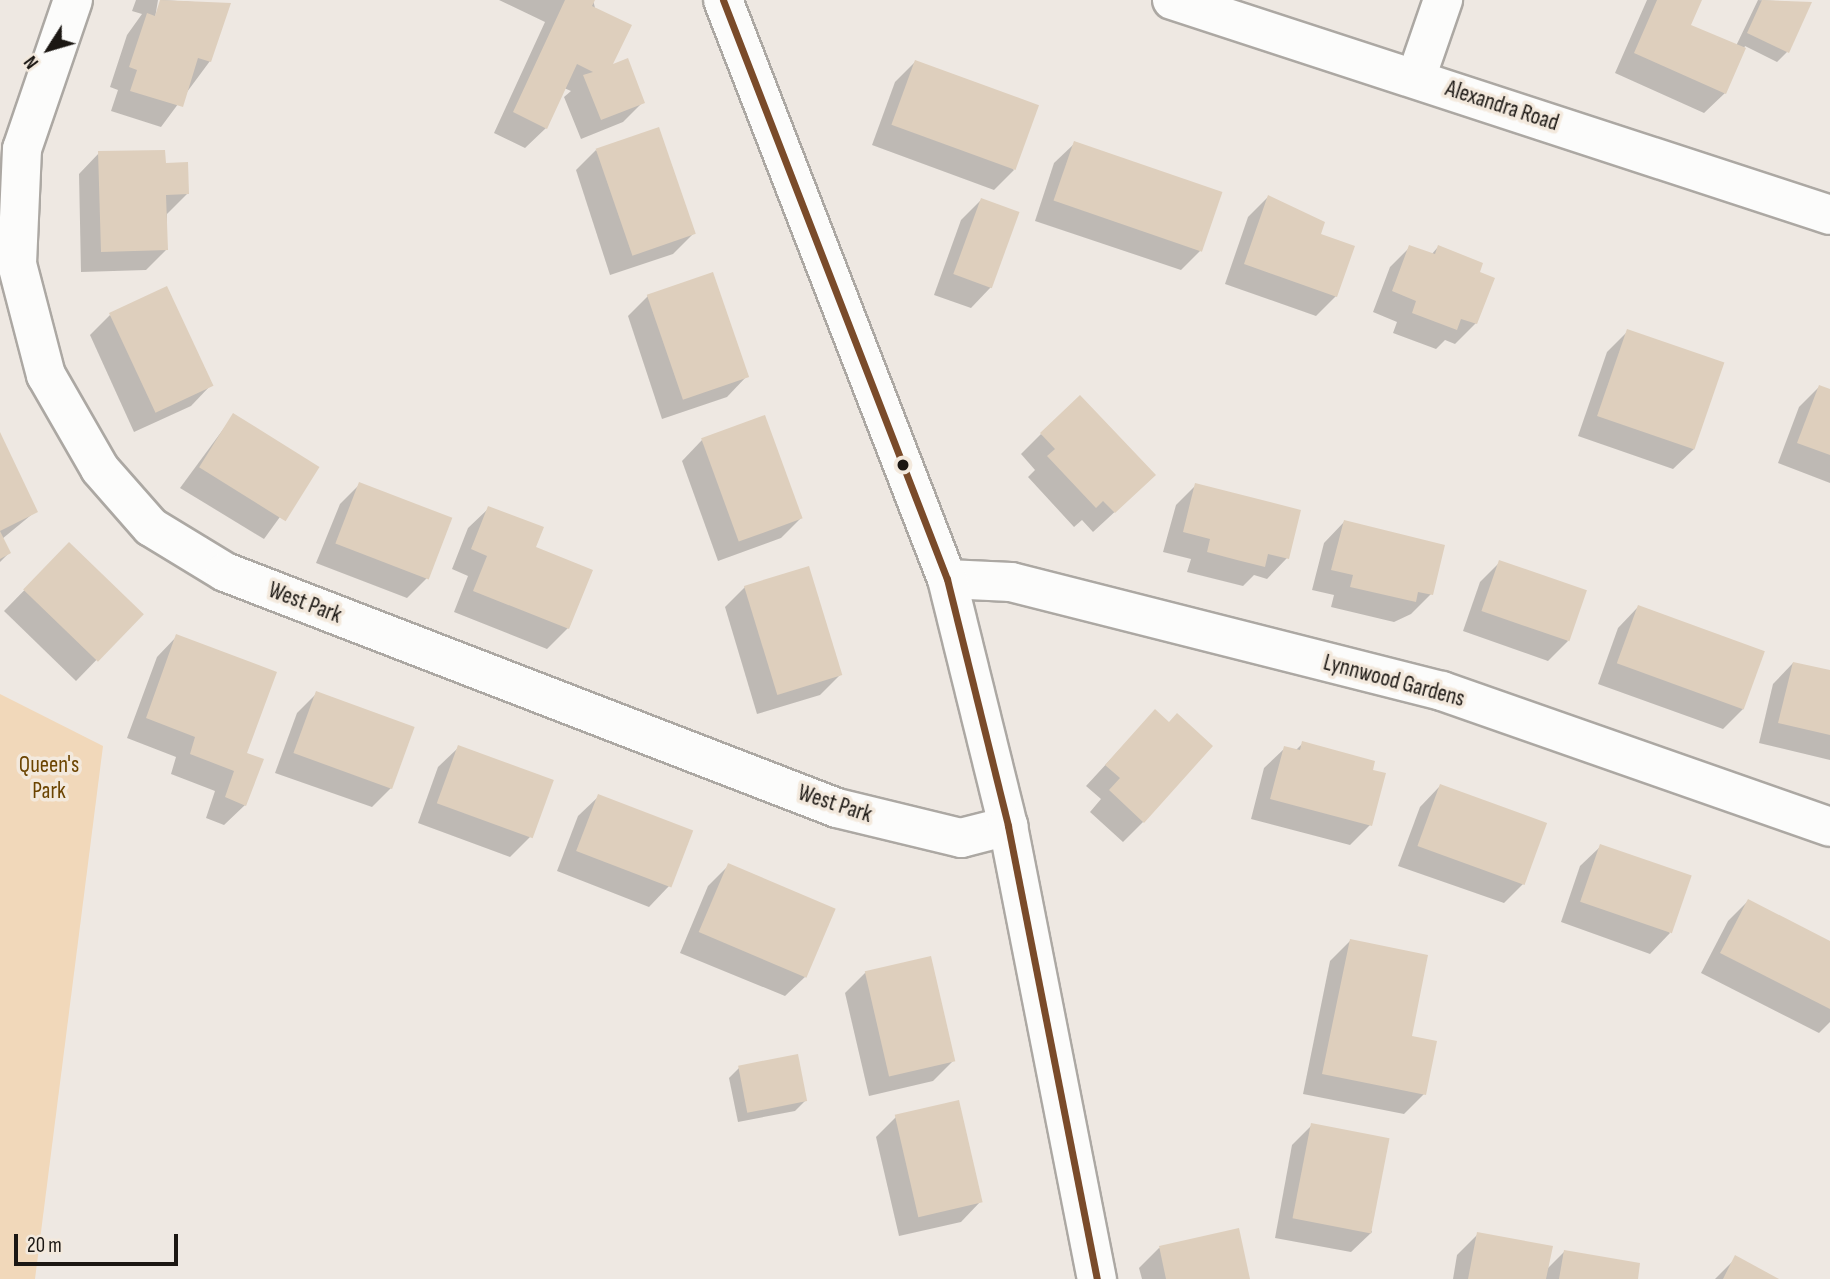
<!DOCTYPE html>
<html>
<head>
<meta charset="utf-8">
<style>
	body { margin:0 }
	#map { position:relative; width:1830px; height:1279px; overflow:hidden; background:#eee8e2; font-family:"Sofia Sans Condensed",sans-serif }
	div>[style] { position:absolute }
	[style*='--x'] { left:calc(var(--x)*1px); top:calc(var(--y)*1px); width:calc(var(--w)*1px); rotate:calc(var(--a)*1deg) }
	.green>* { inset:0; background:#f1d8ba }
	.shadow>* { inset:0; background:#0003 }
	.building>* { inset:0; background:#decfbd; transform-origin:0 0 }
	.roads { filter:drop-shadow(2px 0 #aca8a3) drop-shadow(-2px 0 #aca8a3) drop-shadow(0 2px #aca8a3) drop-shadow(0 -2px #aca8a3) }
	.minor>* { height:38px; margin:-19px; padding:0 19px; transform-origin:19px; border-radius:19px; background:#fcfcfb }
	.major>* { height:38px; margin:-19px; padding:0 19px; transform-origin:19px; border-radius:19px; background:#fcfcfb }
	.bus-1>* { height:7px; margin:-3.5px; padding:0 3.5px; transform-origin:3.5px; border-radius:3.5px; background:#7a4b2a }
	.dots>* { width:19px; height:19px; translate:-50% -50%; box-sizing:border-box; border:4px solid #f3e9dd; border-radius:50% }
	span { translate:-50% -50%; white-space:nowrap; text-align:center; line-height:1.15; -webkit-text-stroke:7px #f3e9dd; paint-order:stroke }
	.street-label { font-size:23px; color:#1b1713 }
	.park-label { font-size:23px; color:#6b4401 }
	.north { position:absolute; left:14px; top:14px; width:70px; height:70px; -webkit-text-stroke:5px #f3e9dd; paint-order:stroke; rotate:233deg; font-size:19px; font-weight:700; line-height:28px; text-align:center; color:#1b1713 }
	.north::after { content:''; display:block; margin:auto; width:24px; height:32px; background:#1b1713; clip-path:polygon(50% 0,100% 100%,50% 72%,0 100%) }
	.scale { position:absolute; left:14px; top:1234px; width:164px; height:32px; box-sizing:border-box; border:4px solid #1b1713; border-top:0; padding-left:9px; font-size:21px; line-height:24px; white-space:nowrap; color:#1b1713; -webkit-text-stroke:5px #f3e9dd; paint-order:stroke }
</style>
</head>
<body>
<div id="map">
	<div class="green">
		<div style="clip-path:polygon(0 694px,103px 746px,35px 1279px,0 1279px)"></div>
	</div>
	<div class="shadow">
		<div style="clip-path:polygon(136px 0,158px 0,154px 24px,161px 0,228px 4px,210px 61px,161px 127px,111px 111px,118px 90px,110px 87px,127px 35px,142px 14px,132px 11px)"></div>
		<div style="clip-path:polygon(499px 0,593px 0,610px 67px,643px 102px,623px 122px,581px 139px,564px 97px,571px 91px,564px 88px,546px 128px,525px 148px,494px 133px,545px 22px)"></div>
		<div style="clip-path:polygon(1647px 0,1700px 0,1689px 26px,1736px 46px,1758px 0,1810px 3px,1787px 52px,1777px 62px,1745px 46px,1725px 93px,1704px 113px,1615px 73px)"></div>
		<div style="clip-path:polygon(915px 62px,1014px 170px,994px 190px,872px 145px,895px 82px)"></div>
		<div style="clip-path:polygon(1075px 143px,1201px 250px,1181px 270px,1035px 221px,1054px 163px)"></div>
		<div style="clip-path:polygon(596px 150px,693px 234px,673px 254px,610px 275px,576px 170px)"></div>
		<div style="clip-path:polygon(99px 153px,164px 164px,187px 194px,167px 214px,166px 250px,146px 270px,81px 272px,79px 174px)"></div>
		<div style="clip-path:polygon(1268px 197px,1319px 235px,1336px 296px,1316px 316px,1225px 284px,1248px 217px)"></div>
		<div style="clip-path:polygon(981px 200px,991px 287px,971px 308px,934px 295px,961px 220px)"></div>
		<div style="clip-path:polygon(1410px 247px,1431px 255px,1438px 247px,1478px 273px,1476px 323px,1455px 344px,1445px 340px,1436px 349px,1393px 333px,1397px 322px,1373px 312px,1390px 267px)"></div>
		<div style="clip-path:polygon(648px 296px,747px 376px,727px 397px,662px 419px,628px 316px)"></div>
		<div style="clip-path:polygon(110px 315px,211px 385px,191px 406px,134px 432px,90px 335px)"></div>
		<div style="clip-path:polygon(1628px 331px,1694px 449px,1673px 469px,1578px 436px,1607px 352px)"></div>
		<div style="clip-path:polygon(1819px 387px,1830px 391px,1830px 483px,1778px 463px,1799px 407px)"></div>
		<div style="clip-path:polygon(233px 416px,316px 467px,264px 539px,180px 488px)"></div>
		<div style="clip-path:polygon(1041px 434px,1133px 495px,1093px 532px,1082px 520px,1074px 527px,1028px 477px,1035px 470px,1021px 454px)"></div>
		<div style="clip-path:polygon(0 436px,36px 511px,2px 539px,9px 553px,0 562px)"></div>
		<div style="clip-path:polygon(702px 440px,801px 518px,781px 538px,718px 561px,682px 461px)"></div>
		<div style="clip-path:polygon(360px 484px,427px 578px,407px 598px,316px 563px,340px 504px)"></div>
		<div style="clip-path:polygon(1196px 485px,1287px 558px,1267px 579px,1254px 575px,1243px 586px,1187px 572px,1191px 559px,1163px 552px,1176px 505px)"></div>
		<div style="clip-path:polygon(489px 508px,533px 548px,568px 628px,547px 649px,454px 612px,468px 576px,452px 569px,468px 528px)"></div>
		<div style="clip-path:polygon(1344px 522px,1431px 594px,1411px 614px,1394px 622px,1331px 607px,1334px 595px,1312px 590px,1324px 543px)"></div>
		<div style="clip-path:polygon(1500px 562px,1568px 641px,1548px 661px,1463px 631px,1480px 582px)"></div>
		<div style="clip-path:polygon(49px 565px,141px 614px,76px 681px,4px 611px)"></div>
		<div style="clip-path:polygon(745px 587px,840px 675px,820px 695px,757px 714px,725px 607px)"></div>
		<div style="clip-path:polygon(1638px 607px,1743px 709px,1723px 729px,1598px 684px,1618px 628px)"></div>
		<div style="clip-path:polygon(177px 636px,244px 754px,245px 805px,224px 825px,206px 818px,215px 791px,171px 774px,176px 757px,127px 738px,157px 657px)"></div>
		<div style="clip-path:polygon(1793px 663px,1830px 672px,1830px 760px,1759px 743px,1773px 684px)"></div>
		<div style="clip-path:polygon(317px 693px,392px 787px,372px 807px,275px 773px,297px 713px)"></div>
		<div style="clip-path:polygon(1155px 711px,1169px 724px,1143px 822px,1123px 842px,1090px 812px,1101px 799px,1086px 786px)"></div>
		<div style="clip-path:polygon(1303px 743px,1370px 825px,1350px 845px,1251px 819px,1264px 768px,1285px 748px,1295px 751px)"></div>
		<div style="clip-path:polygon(459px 747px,530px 837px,510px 857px,418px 823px,438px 767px)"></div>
		<div style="clip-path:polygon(1440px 786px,1524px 883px,1504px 903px,1398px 866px,1420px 807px)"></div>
		<div style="clip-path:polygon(599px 796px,669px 886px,649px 907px,557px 871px,578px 816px)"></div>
		<div style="clip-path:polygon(1601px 846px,1670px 933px,1650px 954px,1561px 922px,1580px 866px)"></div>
		<div style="clip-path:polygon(729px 865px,806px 976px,785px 996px,680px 953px,708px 886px)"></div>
		<div style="clip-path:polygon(1748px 901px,1830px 943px,1830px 1022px,1819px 1033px,1701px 973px,1728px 921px)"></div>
		<div style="clip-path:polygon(1350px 941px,1409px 1038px,1424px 1094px,1404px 1114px,1303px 1094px,1330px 961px)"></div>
		<div style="clip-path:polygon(929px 958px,953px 1061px,933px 1081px,869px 1096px,845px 993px,865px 973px)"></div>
		<div style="clip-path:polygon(739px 1068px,805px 1101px,795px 1111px,738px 1122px,729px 1078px)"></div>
		<div style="clip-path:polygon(896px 1117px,981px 1201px,961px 1222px,899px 1236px,876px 1137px)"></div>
		<div style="clip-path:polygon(1312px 1125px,1372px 1232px,1351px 1252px,1275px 1238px,1292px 1145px)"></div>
		<div style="clip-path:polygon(1478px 1234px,1546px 1270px,1564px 1252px,1636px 1279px,1453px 1279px,1457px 1255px)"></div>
		<div style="clip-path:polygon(1159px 1248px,1248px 1279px,1142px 1279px,1139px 1268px)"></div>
		<div style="clip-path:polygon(1736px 1258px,1776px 1279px,1715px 1279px)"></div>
	</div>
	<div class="building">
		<div style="clip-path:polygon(160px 0,231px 3px,211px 62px,198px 58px,183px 107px,130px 91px,137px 70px,129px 67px,147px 13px,155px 16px)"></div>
		<div style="clip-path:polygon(565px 0,595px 0,592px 6px,632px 25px,613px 64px,628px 58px,645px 103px,601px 120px,583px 75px,593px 72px,577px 64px,547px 129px,513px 112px)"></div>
		<div style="clip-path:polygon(1657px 0,1702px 0,1691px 25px,1746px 48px,1726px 94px,1634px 53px)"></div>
		<div style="clip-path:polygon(1762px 0,1812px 2px,1789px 53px,1747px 33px)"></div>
		<div style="left:915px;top:60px;width:132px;height:69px;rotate:20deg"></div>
		<div style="left:659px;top:127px;width:113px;height:67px;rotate:71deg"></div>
		<div style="left:1074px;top:141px;width:157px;height:63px;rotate:19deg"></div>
		<div style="clip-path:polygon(165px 150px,166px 163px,188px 162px,189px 194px,166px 195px,168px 250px,101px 252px,98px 151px)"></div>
		<div style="clip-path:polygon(1268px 195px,1325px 222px,1321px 234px,1355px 246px,1337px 297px,1244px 264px)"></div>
		<div style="left:981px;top:198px;width:41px;height:81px;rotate:20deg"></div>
		<div style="clip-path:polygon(1409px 245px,1435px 254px,1438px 245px,1483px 263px,1480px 272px,1495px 278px,1477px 324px,1461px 319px,1457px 330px,1412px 313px,1416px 301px,1392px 291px)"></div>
		<div style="left:713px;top:272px;width:111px;height:70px;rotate:71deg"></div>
		<div style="left:167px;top:286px;width:110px;height:64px;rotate:65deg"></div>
		<div style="left:1627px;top:329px;width:103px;height:92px;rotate:19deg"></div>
		<div style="clip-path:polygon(1819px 385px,1830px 389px,1830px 455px,1797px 443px)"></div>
		<div style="clip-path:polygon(1080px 395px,1156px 475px,1115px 513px,1103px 501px,1096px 508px,1047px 456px,1055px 449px,1040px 433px)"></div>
		<div style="left:233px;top:413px;width:102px;height:64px;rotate:32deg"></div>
		<div style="left:765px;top:415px;width:110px;height:68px;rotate:70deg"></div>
		<div style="clip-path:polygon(0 432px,38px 512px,0 531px)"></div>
		<div style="left:359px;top:482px;width:100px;height:66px;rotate:21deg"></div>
		<div style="clip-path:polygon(1195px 483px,1301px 510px,1289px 559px,1268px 554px,1265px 567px,1237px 560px,1207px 552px,1210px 539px,1183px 532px)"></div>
		<div style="clip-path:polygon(488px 506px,544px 527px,536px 547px,593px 570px,569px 629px,473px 591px,487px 556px,471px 549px)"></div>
		<div style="clip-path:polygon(1344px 520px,1445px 545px,1433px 595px,1418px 592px,1416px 602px,1350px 587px,1353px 575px,1331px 570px)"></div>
		<div style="clip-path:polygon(0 531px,11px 553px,0 559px)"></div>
		<div style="left:69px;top:542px;width:104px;height:66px;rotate:44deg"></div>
		<div style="left:1499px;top:560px;width:93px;height:54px;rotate:19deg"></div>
		<div style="left:809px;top:566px;width:114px;height:68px;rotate:73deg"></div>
		<div style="left:1638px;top:605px;width:135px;height:62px;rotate:20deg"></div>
		<div style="clip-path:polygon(176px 634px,277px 672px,247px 753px,264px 759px,246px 806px,225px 797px,234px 771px,190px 754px,195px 737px,146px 718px)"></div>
		<div style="clip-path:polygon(1793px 662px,1830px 670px,1830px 735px,1778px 723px)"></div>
		<div style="left:316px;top:691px;width:105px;height:66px;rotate:20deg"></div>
		<div style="clip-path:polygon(1155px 709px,1169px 722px,1177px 713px,1213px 746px,1144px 823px,1109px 790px,1120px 778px,1105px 765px)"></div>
		<div style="clip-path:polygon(1302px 741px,1375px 761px,1373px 770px,1386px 773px,1372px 826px,1270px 799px,1284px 746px,1300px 750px)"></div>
		<div style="left:458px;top:745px;width:102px;height:62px;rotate:20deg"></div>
		<div style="left:1440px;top:784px;width:114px;height:66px;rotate:20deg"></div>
		<div style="left:598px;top:794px;width:102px;height:61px;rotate:21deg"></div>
		<div style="left:1600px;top:844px;width:97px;height:61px;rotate:19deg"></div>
		<div style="left:728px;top:863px;width:117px;height:75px;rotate:23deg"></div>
		<div style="clip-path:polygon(1748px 899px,1830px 941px,1830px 1009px,1720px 953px)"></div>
		<div style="clip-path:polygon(1350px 939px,1428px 955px,1412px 1036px,1437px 1041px,1426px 1095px,1322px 1074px)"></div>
		<div style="left:931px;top:956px;width:108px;height:68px;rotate:77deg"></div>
		<div style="left:798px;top:1054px;width:48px;height:61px;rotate:79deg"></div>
		<div style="left:959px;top:1100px;width:105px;height:66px;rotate:77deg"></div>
		<div style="left:1311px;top:1123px;width:80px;height:97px;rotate:11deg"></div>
		<div style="clip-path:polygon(1239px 1228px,1250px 1279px,1166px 1279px,1159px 1246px)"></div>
		<div style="clip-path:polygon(1477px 1232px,1553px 1246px,1546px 1279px,1468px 1279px)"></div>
		<div style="clip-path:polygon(1564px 1250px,1640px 1263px,1638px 1279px,1559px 1279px)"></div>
		<div style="clip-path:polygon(1735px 1255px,1779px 1279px,1723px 1279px)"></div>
	</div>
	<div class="roads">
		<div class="minor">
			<div style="--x:73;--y:0;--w:157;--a:108.9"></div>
			<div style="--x:22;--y:149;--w:115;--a:92.5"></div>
			<div style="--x:17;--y:264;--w:115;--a:75.4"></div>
			<div style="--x:46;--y:375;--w:108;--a:60.1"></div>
			<div style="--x:100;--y:469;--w:77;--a:48.7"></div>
			<div style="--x:151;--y:527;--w:87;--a:31.3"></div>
			<div style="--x:225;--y:572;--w:656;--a:21.09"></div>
			<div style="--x:837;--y:808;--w:128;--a:13.6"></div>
			<div style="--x:961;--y:838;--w:49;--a:-14.3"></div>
			<div style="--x:1172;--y:0;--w:692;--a:18.09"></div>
			<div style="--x:1416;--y:78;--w:83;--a:-70.9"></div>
			<div style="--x:947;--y:579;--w:64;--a:2.7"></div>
			<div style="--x:1011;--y:582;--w:445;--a:14.2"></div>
			<div style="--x:1442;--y:691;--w:411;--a:19.3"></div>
		</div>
		<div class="major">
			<div style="--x:723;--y:0;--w:621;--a:68.85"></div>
			<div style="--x:947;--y:579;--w:254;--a:76.1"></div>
			<div style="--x:1008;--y:826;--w:462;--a:78.9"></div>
		</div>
	</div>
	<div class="bus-1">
		<div style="--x:723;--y:0;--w:621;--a:68.85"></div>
		<div style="--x:947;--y:579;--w:254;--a:76.1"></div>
		<div style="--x:1008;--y:826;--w:462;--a:78.9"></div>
	</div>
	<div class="dots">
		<div style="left:903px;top:465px;background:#1b1713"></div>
	</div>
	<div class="street-label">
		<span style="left:1502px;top:106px;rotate:18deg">Alexandra Road</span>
		<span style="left:305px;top:603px;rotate:21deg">West Park</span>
		<span style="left:1394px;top:681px;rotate:15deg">Lynnwood Gardens</span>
		<span style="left:835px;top:804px;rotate:18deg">West Park</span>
	</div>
	<div class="park-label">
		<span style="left:49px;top:778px">Queen's<br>Park</span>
	</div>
	<div class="north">N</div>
	<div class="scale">20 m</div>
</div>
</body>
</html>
